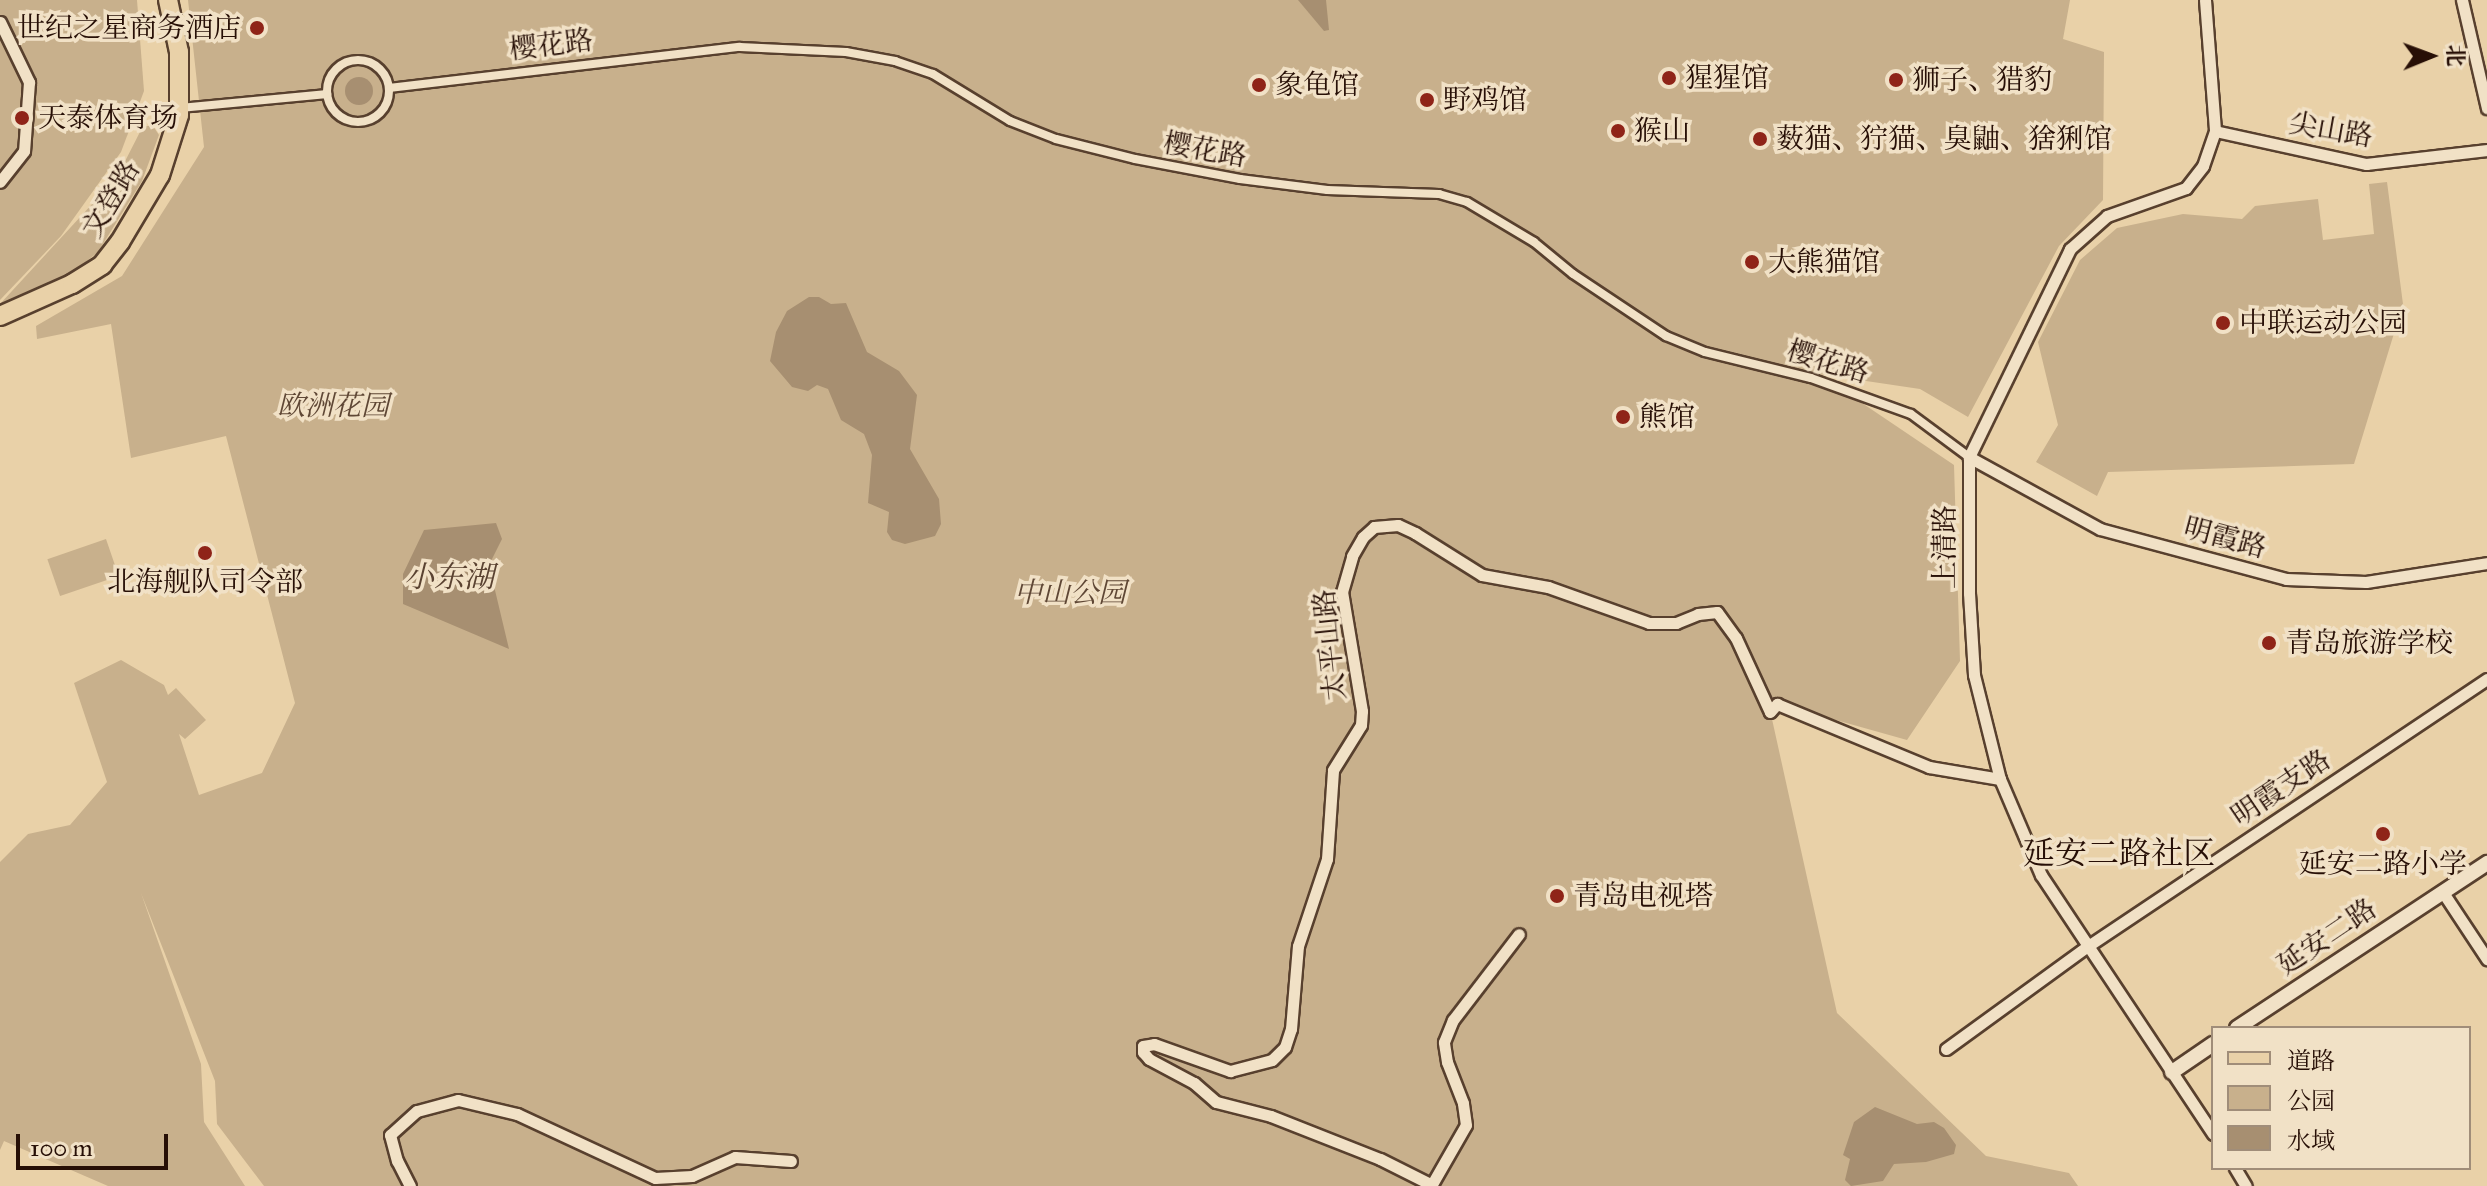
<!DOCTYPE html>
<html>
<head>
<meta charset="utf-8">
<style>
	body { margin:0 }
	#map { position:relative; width:2487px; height:1186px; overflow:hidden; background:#e9d1a8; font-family:"IM FELL Great Primer","Noto Serif SC",serif }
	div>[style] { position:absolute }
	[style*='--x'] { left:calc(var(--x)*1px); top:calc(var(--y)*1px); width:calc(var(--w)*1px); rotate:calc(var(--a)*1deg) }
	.green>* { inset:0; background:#c8b08c; transform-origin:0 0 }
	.water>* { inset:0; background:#a78f71 }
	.round { border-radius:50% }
	.roads { filter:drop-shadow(2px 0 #58402e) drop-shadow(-2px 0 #58402e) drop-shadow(0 2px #58402e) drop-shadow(0 -2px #58402e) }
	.pedestrian>* { height:8px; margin:-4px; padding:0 4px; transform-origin:4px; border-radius:4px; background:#f1e1c6 }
	.pedestrian>.ring { margin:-4px; padding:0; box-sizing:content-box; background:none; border:8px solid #f1e1c6; border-radius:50% }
	.minor>* { height:11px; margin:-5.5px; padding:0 5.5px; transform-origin:5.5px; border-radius:5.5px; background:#f1e1c6 }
	.tertiary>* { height:14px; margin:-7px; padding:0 7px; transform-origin:7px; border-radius:7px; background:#f1e1c6 }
	.primary>* { height:18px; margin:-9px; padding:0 9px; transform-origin:9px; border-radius:9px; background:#e9d1a8 }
	.dots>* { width:22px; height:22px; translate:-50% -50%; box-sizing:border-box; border:4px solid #f1e1c6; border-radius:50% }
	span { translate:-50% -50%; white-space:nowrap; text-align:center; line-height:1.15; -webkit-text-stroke:7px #f1e1c6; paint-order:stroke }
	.poi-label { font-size:28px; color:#270f06 }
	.right { translate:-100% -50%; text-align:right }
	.left { translate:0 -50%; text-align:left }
	.street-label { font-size:28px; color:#270f06 }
	.park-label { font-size:28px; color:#5f4735; font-style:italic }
	.water-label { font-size:30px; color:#5a4231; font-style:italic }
	.quarter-label { font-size:32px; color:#270f06 }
	.legend { position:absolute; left:2211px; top:1026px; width:260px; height:144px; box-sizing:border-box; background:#f1e1c6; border:2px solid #a08d79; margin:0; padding:10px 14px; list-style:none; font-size:24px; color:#270f06 }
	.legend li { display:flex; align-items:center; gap:16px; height:40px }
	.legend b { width:40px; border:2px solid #a08d79 }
	.north { position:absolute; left:2391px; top:16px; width:80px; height:80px; -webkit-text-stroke:6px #f1e1c6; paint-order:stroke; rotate:89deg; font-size:22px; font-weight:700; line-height:32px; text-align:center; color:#270f06 }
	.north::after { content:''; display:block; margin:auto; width:28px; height:36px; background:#270f06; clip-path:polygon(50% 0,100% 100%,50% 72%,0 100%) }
	.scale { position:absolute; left:16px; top:1134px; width:152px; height:36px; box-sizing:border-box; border:4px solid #270f06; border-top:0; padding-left:10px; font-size:24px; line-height:28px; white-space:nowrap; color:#270f06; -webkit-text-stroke:6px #f1e1c6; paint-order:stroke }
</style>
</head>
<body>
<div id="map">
	<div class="green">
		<div style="clip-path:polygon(0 0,137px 0,144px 91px,121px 152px,61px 236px,0 300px)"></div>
		<div style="clip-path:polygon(188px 0,2070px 0,2063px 39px,2104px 52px,2103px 200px,2059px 246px,1968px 417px,1920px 389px,1819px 374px,1954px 465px,1960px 661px,1907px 740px,1768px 701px,1837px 1013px,1986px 1156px,2069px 1173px,2078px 1186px,264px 1186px,217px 1124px,215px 1081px,141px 893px,201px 1064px,204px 1122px,245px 1186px,108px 1186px,4px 1141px,0 1150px,0 862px,28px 834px,70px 825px,107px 782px,74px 683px,121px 660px,164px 685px,168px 695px,176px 688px,206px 720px,185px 739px,179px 734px,199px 795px,262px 773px,295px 703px,226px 436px,131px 458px,111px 324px,37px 339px,36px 326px,122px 276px,204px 147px)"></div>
		<div style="clip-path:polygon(143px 126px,153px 126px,159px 135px,142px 181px,98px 252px,59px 284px,0 309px,0 304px,117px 177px)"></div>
		<div style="clip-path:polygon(2387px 182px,2403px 304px,2354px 464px,2108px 472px,2097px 496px,2036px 462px,2058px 425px,2038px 342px,2080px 260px,2117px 228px,2183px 214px,2242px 219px,2255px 206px,2318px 199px,2323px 240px,2374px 234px,2369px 184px)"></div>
		<div style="left:106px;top:539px;width:39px;height:62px;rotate:71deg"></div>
	</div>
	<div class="water">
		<div style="clip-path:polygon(1298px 0,1326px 0,1329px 30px,1324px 31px)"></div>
		<div class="round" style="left:345px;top:77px;width:28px;height:28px"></div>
		<div style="clip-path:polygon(809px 297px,819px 297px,831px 304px,846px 303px,867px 352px,899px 371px,917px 395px,910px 449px,939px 499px,941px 524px,935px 536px,905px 544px,892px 540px,887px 532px,889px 512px,868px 503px,872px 455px,864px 434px,841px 420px,828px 389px,817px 385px,808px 391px,792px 387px,770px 361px,776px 332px,787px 311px)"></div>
		<div style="clip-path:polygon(496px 523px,502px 539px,489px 565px,509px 649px,403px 604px,403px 574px,424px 530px)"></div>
		<div style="clip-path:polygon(1875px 1107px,1917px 1124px,1934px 1122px,1944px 1128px,1956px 1145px,1954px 1154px,1926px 1162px,1894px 1164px,1883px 1181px,1851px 1186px,1845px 1180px,1850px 1159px,1843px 1155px,1854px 1122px)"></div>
	</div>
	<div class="roads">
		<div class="pedestrian">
			<div class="ring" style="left:327px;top:60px;width:54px;height:54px"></div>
			<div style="--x:389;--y:88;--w:353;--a:-6.7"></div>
			<div style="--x:740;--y:47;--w:106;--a:2.7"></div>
			<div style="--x:846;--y:52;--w:50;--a:10.4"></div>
			<div style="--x:895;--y:61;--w:40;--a:18.9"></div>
			<div style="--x:933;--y:74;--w:90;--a:31.4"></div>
			<div style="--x:1010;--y:121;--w:49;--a:21.4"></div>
			<div style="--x:1056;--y:139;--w:81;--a:14.2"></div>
			<div style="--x:1135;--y:159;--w:107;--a:10.8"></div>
			<div style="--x:1240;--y:179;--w:88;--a:7.2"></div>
			<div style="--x:1327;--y:190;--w:112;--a:2"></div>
			<div style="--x:1439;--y:194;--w:29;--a:16"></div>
			<div style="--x:1467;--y:202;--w:78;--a:30.8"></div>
			<div style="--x:1534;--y:242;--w:50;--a:39.4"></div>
			<div style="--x:1573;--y:274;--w:112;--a:33.7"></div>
			<div style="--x:1666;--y:336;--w:42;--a:22.3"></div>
			<div style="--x:1705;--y:352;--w:109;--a:13.8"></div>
			<div style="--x:1811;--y:378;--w:106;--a:19.8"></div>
			<div style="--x:1911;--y:414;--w:72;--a:36.6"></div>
			<div style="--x:180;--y:108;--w:148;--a:-5.4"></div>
		</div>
		<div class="minor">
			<div style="--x:2205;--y:0;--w:131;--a:85.6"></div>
			<div style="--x:2215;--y:131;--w:37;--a:109"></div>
			<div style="--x:2203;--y:166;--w:28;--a:128"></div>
			<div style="--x:2186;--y:188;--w:84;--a:160.5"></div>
			<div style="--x:2107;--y:216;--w:50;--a:138.3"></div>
			<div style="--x:2070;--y:249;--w:231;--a:115.9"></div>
			<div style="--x:1969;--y:457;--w:136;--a:90"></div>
			<div style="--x:1969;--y:593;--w:82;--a:86.5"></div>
			<div style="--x:1974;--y:675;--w:107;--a:76"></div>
			<div style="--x:2000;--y:779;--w:104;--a:66.9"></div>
			<div style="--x:2041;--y:875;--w:311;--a:56.4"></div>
			<div style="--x:2462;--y:0;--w:111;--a:77"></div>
			<div style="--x:0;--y:22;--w:67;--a:64.2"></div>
			<div style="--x:29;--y:82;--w:69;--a:94.1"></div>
			<div style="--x:24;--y:151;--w:39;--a:128"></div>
			<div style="--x:2215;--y:131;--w:155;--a:12.3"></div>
			<div style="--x:2366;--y:164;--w:122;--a:-6.6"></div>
			<div style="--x:1969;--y:457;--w:149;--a:28.8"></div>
			<div style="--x:2100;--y:529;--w:193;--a:15"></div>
			<div style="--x:2286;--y:579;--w:80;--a:2.1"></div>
			<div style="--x:2366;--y:582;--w:122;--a:-8.9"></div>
			<div style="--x:2442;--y:891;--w:82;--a:56.5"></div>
			<div style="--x:1946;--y:1049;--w:175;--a:-36"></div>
			<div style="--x:2088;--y:946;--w:480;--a:-33.8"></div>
			<div style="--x:2235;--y:1168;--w:21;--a:59"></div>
			<div style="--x:1432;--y:1185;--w:58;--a:-153.4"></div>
			<div style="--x:1380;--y:1159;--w:117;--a:-158.5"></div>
			<div style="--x:1271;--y:1116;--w:57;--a:-165.7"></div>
			<div style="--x:1216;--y:1102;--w:29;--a:-139"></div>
			<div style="--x:1194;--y:1083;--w:51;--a:-151.9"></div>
			<div style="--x:1149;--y:1059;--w:9;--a:-131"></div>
			<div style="--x:1143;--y:1052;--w:6;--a:-90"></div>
			<div style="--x:1143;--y:1046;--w:11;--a:-10"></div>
			<div style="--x:1154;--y:1044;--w:81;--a:19.6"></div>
			<div style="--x:1230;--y:1071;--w:43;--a:-14.7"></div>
			<div style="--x:1272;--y:1060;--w:18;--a:-45"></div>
			<div style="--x:1285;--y:1047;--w:19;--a:-72"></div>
			<div style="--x:1291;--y:1029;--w:83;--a:-85.2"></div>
			<div style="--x:1298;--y:946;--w:92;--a:-71.6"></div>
			<div style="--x:1327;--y:859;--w:89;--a:-86.1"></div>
			<div style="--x:1333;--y:770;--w:53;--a:-58.1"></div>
			<div style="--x:1361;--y:725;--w:14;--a:-86"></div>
			<div style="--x:1362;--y:711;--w:121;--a:-99.5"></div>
			<div style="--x:1342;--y:592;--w:37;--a:-74"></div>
			<div style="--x:1352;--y:556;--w:22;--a:-60"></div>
			<div style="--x:1363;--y:537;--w:15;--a:-42"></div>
			<div style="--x:1374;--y:527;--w:24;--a:-5"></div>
			<div style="--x:1398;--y:525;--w:19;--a:25"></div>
			<div style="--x:1415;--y:533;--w:79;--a:32.1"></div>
			<div style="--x:1482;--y:575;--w:67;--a:10.3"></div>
			<div style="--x:1548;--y:587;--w:107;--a:19.6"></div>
			<div style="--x:1649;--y:623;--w:27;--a:0"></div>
			<div style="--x:1676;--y:623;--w:24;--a:-22"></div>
			<div style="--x:1698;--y:614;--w:19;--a:-6"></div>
			<div style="--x:1717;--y:612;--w:32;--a:54"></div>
			<div style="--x:1736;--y:638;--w:81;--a:65.3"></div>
			<div style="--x:1770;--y:712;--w:11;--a:-49"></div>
			<div style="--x:1777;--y:704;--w:165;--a:22.5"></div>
			<div style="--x:1929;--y:767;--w:72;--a:9.6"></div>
			<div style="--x:410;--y:1186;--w:28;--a:-117"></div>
			<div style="--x:397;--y:1161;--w:27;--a:-105"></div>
			<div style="--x:390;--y:1135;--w:36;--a:-42"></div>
			<div style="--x:417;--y:1111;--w:42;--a:-15"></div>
			<div style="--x:458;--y:1100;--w:61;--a:13.3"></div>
			<div style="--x:517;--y:1114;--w:152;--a:24.9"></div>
			<div style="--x:655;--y:1178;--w:37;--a:-3"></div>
			<div style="--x:692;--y:1176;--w:47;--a:-23.8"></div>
			<div style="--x:735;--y:1157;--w:56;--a:4.1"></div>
			<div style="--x:1431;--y:1186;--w:70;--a:-60.2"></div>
			<div style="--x:1466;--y:1125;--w:22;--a:-98"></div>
			<div style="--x:1463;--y:1103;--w:44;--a:-111.3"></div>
			<div style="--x:1447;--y:1062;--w:20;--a:-99"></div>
			<div style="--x:1444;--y:1042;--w:24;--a:-68"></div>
			<div style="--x:1453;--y:1020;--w:108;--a:-52.5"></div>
		</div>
		<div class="tertiary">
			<div style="--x:2237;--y:1028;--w:300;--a:-33.4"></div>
			<div style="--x:2172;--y:1072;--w:50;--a:-34.3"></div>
		</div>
		<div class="primary">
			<div style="--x:0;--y:316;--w:79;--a:-24"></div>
			<div style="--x:72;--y:284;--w:36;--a:-32"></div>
			<div style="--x:102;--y:265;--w:29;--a:-52"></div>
			<div style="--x:120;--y:242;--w:78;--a:-59.2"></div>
			<div style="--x:160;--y:175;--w:63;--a:-72.4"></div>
			<div style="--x:179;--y:115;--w:63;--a:-90"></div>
			<div style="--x:179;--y:52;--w:53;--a:-101.9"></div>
		</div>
	</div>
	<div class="dots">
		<div style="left:257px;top:28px;background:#8f2418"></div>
		<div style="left:1669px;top:78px;background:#8f2418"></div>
		<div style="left:1896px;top:80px;background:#8f2418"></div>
		<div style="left:1259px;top:85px;background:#8f2418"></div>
		<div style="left:1427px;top:100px;background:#8f2418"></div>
		<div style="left:22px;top:118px;background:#8f2418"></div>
		<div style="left:1618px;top:131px;background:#8f2418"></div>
		<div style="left:1760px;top:139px;background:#8f2418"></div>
		<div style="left:1752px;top:262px;background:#8f2418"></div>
		<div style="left:2223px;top:323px;background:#8f2418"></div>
		<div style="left:1623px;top:417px;background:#8f2418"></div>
		<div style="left:205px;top:553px;background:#8f2418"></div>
		<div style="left:2269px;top:643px;background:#8f2418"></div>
		<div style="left:2383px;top:834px;background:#8f2418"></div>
		<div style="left:1557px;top:896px;background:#8f2418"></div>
	</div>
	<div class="poi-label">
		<span class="right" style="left:241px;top:28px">世纪之星商务酒店</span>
		<span class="left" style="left:1685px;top:78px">猩猩馆</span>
		<span class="left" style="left:1912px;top:80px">狮子、猎豹</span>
		<span class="left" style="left:1275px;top:85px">象龟馆</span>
		<span class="left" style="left:1443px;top:100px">野鸡馆</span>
		<span class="left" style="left:38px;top:118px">天泰体育场</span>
		<span class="left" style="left:1634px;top:131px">猴山</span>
		<span class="left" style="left:1776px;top:139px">薮猫、狞猫、臭鼬、猞猁馆</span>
		<span class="left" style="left:1768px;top:262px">大熊猫馆</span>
		<span class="left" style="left:2239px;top:323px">中联运动公园</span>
		<span class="left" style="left:1639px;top:417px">熊馆</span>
		<span style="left:205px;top:582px">北海舰队司令部</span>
		<span class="left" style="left:2285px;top:643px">青岛旅游学校</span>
		<span style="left:2383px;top:864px">延安二路小学</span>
		<span class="left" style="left:1573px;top:896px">青岛电视塔</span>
	</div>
	<div class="street-label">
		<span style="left:551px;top:45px;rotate:-7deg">樱花路</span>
		<span style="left:2331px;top:130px;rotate:10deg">尖山路</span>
		<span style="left:1205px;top:150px;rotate:10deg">樱花路</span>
		<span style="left:111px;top:199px;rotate:-59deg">文登路</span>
		<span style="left:1828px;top:362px;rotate:17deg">樱花路</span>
		<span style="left:2225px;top:538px;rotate:15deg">明霞路</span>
		<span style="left:1945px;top:547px;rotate:-90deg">上清路</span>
		<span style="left:1330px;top:645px;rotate:-96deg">太平山路</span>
		<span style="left:2281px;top:788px;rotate:-34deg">明霞支路</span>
		<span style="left:2327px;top:937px;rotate:-34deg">延安二路</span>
	</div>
	<div class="park-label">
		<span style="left:333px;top:406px">欧洲花园</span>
		<span style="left:1070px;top:593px">中山公园</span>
	</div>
	<div class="water-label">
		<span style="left:449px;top:577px">小东湖</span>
	</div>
	<div class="quarter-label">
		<span style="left:2119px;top:854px">延安二路社区</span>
	</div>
	<ul class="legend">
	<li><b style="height:10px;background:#e9d1a8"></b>道路</li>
	<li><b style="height:22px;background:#c8b08c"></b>公园</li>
	<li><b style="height:22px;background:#a78f71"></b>水域</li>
	</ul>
	<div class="north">北</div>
	<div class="scale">100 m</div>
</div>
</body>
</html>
